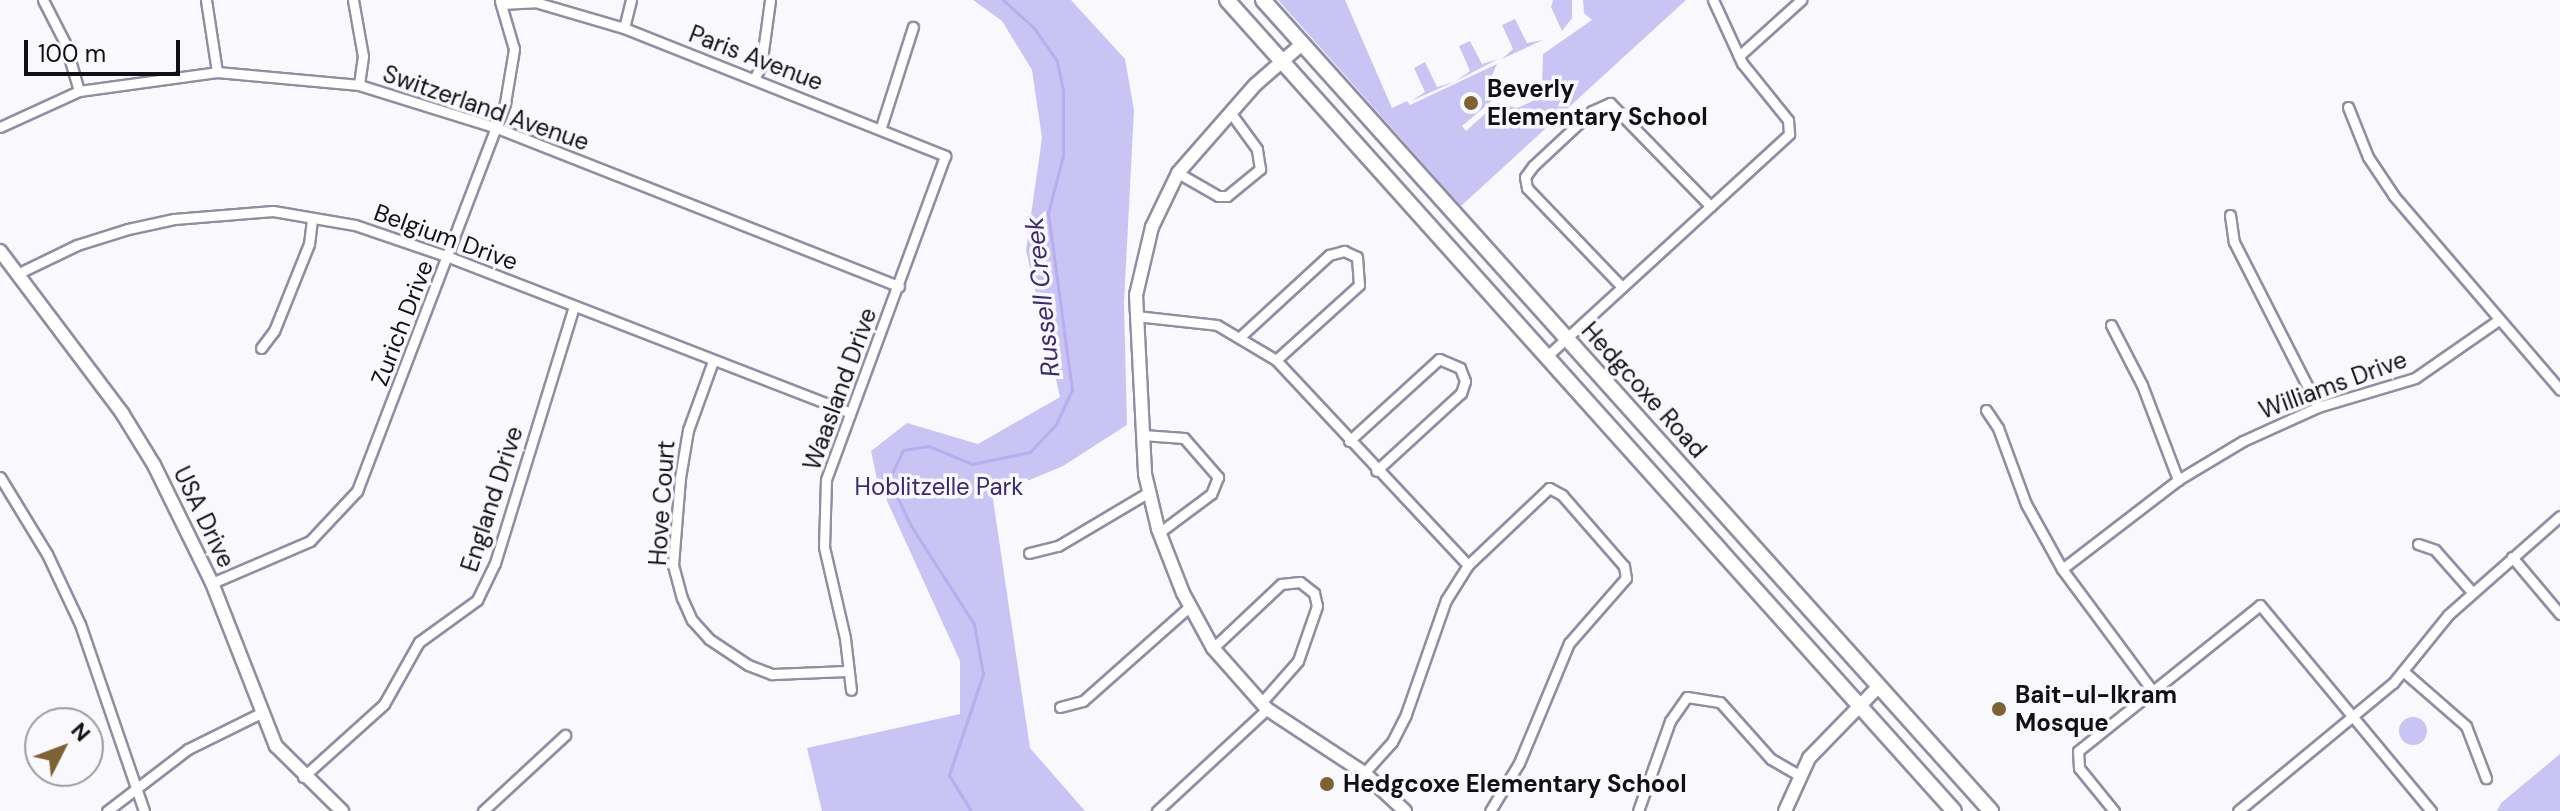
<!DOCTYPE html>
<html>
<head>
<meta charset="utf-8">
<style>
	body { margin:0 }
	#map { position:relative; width:2560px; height:811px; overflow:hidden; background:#f9f9fd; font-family:"DM Sans",sans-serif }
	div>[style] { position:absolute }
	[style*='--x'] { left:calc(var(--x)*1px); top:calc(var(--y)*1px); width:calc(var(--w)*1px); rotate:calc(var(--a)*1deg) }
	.green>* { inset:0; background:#cac4f4 }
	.round { border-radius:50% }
	.stream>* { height:3px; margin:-1.5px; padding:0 1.5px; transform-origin:1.5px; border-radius:1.5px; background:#b6aeed }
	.roads { filter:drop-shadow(2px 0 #908ea2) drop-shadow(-2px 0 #908ea2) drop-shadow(0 2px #908ea2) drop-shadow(0 -2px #908ea2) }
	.minor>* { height:9px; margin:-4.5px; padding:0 4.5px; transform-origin:4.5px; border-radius:4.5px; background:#fff }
	.tertiary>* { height:12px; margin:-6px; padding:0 6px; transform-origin:6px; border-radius:6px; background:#fff }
	.secondary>* { height:14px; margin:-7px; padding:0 7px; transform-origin:7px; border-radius:7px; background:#fff }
	.dots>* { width:22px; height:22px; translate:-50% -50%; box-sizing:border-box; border:4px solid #f9f9fd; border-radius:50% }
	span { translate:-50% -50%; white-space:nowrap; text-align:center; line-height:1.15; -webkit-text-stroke:7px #f9f9fd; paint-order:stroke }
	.street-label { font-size:24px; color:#111017 }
	.poi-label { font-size:24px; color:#111017; font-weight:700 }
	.left { translate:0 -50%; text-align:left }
	.park-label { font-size:24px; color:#3b2972 }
	.water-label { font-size:26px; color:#3c2972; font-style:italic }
	.north { position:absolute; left:24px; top:707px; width:80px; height:80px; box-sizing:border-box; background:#f9f9fd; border:2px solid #9c9ca1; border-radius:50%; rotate:48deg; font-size:22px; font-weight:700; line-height:32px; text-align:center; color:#111017 }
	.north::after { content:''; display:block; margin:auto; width:28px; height:36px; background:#7d6234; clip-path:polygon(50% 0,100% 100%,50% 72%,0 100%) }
	.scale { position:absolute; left:24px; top:40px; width:156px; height:36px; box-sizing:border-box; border:4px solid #111017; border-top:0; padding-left:10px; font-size:24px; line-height:28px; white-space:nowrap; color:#111017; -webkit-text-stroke:6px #f9f9fd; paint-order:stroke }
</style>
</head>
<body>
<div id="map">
	<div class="green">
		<div style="clip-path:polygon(973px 0,1071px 0,1125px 59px,1134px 110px,1124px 303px,1127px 425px,1063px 466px,1020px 484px,991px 486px,1030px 748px,1085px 811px,822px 811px,807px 748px,960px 714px,960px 661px,877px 479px,871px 451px,907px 423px,978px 444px,1060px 397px,1026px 250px,1042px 138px,1032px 70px,1002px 21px)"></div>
		<div style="clip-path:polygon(1278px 0,1345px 0,1392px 108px,1407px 101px,1410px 105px,1497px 64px,1490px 80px,1494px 99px,1462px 126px,1466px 131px,1497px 103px,1517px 108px,1535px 100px,1542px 84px,1543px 54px,1592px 20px,1584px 13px,1583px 0,1686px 0,1461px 206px)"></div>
		<div style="clip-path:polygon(1553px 0,1572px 0,1572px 18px,1562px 31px,1551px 7px)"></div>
		<div style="clip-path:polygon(1515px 19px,1527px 43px,1543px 40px,1502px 59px,1513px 49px,1502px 25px)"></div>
		<div style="clip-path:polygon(1470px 41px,1482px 64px,1498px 59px,1456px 81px,1470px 71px,1459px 46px)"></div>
		<div style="clip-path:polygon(1425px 62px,1437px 87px,1454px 82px,1411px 101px,1425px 92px,1414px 68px)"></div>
		<div class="round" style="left:2399px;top:717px;width:28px;height:28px"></div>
		<div style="clip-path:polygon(2560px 754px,2560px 811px,2497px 811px,2501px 803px)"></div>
	</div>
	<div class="stream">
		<div style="--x:971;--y:811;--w:42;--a:-121.4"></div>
		<div style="--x:949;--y:775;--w:107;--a:-71.4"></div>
		<div style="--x:983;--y:674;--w:51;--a:-100.2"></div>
		<div style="--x:974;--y:624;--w:117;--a:-122.7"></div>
		<div style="--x:911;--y:526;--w:51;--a:-115.6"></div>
		<div style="--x:889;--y:480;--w:33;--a:-65"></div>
		<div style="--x:903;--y:450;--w:26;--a:-9"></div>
		<div style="--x:929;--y:446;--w:47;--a:22.7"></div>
		<div style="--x:972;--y:464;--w:59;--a:-11.7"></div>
		<div style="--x:1030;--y:452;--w:38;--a:-47"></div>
		<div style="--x:1056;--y:424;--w:38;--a:-65"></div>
		<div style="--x:1072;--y:390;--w:179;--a:-97.7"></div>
		<div style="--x:1048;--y:213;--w:59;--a:-75.3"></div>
		<div style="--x:1063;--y:156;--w:66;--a:-90"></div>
		<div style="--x:1063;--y:90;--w:30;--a:-102"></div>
		<div style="--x:1057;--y:61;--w:40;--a:-124.9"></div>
		<div style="--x:1034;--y:28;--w:42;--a:-137.9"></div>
	</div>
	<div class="roads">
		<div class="minor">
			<div style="--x:43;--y:0;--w:48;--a:62.9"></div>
			<div style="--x:65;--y:43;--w:50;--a:73.7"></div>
			<div style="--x:206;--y:0;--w:73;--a:81.3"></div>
			<div style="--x:353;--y:0;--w:57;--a:79.9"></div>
			<div style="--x:363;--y:56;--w:29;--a:98"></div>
			<div style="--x:501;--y:4;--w:34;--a:-3"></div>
			<div style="--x:535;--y:2;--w:93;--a:16.3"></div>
			<div style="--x:624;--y:28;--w:346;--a:21.7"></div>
			<div style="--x:945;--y:156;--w:345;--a:110.2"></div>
			<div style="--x:826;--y:480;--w:67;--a:91.7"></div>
			<div style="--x:824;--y:547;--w:93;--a:77"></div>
			<div style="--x:845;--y:638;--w:52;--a:83.4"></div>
			<div style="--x:624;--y:28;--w:29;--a:-76"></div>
			<div style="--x:1739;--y:56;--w:84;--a:-42.1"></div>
			<div style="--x:754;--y:79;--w:15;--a:-62"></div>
			<div style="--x:761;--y:66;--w:67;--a:-82.2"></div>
			<div style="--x:2348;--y:107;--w:54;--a:68.2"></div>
			<div style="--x:2368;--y:157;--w:47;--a:56.3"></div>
			<div style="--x:2394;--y:196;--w:255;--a:49.4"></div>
			<div style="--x:0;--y:127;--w:87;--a:-24.5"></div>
			<div style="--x:79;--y:91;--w:139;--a:-7.8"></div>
			<div style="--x:217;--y:72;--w:143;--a:5.2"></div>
			<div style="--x:359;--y:85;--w:145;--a:17.3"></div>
			<div style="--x:497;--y:128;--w:432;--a:21.5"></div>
			<div style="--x:881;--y:127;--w:105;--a:-72.3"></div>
			<div style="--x:1178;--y:173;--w:46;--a:29.9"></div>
			<div style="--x:1218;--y:196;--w:9;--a:0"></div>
			<div style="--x:1227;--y:196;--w:43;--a:-39.3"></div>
			<div style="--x:1260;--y:169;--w:20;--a:-99"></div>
			<div style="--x:1257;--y:149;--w:46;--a:-126.1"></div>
			<div style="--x:2230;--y:215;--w:27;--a:82"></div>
			<div style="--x:2234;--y:242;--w:185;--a:63"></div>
			<div style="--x:17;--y:274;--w:67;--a:-25.8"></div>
			<div style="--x:77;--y:245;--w:53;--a:-17.4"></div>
			<div style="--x:128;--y:229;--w:47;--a:-12.3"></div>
			<div style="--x:174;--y:219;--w:99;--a:-4.6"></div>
			<div style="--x:273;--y:211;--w:83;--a:9.7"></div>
			<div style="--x:355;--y:225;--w:99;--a:18.8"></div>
			<div style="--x:449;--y:257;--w:429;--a:21.2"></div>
			<div style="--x:1622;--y:287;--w:137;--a:-133.8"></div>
			<div style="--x:1527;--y:188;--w:11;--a:-100"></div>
			<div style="--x:1525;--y:177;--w:14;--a:-54"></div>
			<div style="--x:1533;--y:166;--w:81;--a:-43"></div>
			<div style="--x:1592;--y:111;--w:20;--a:-24"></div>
			<div style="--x:1610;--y:103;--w:144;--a:45.8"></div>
			<div style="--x:1136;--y:316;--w:81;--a:6.3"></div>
			<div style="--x:1217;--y:325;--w:69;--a:30.7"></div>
			<div style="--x:1276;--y:360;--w:281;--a:46.9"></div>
			<div style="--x:2111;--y:325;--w:68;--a:62.7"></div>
			<div style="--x:2142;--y:385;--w:102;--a:69.2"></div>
			<div style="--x:1241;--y:336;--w:120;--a:-42.6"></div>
			<div style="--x:1329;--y:255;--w:16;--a:-15"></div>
			<div style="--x:1344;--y:251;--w:14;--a:25"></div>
			<div style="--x:1357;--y:257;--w:28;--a:86"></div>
			<div style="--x:1359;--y:285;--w:112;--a:137.9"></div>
			<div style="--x:261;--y:348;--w:21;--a:-53"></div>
			<div style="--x:274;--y:331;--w:94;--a:-68.1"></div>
			<div style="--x:309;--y:244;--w:25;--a:-83"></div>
			<div style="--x:1546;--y:357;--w:330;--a:-42.5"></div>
			<div style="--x:1789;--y:134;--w:14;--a:-94"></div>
			<div style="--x:1788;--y:120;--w:73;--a:-128.9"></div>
			<div style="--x:1742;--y:63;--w:69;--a:-114.7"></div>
			<div style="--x:713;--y:361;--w:73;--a:109.9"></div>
			<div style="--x:688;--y:430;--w:49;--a:99.5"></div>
			<div style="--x:680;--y:478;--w:87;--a:94.6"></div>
			<div style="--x:673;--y:565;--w:34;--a:75"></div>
			<div style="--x:682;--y:598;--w:24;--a:66"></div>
			<div style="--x:692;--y:620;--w:25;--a:48"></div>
			<div style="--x:709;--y:639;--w:47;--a:33.7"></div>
			<div style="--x:748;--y:665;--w:26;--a:21"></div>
			<div style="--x:772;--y:674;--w:76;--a:-2.3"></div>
			<div style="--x:1986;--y:410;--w:22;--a:56"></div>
			<div style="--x:1998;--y:428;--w:81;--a:69.8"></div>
			<div style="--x:2026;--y:504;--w:74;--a:61"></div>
			<div style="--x:2062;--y:569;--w:149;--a:53.4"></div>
			<div style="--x:1143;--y:435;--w:41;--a:4.2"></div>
			<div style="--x:1184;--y:438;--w:52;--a:48.9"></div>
			<div style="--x:1218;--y:477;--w:18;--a:112"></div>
			<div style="--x:1211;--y:494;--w:64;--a:143.3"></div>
			<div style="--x:1349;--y:441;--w:122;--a:-42.3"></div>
			<div style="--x:1439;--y:359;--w:23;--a:23"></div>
			<div style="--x:1460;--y:368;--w:14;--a:69"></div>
			<div style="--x:1465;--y:381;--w:13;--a:108"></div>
			<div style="--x:1461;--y:393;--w:115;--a:137.5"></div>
			<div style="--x:0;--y:477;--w:90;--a:58.6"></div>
			<div style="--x:47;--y:554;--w:77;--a:64.8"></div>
			<div style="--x:80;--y:624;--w:198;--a:71.1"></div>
			<div style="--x:2418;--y:544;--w:18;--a:19"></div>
			<div style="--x:2435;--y:550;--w:56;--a:48.6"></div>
			<div style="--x:1029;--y:553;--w:30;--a:-14"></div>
			<div style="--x:1058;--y:546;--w:106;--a:-30.7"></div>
			<div style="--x:2512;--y:557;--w:75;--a:49.9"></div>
			<div style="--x:2062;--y:569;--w:146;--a:-37.5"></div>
			<div style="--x:2178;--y:480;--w:76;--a:-31"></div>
			<div style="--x:2243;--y:441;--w:82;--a:-24.4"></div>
			<div style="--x:2318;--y:407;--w:101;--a:-16.6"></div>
			<div style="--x:2415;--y:378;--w:103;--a:-34.8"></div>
			<div style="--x:212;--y:583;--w:107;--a:-23.2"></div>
			<div style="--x:310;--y:541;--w:69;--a:-46.8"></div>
			<div style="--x:357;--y:491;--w:415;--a:-69.1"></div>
			<div style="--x:505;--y:103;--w:55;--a:-80.5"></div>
			<div style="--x:514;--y:49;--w:50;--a:-106.3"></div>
			<div style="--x:1213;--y:648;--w:93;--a:-43.3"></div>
			<div style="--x:1281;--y:584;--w:19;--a:-6"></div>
			<div style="--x:1300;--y:582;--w:18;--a:38"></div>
			<div style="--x:1314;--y:593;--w:13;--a:77"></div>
			<div style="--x:1317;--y:606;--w:58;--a:109.1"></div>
			<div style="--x:1298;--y:661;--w:56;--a:131.4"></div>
			<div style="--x:2403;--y:671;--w:84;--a:41.1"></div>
			<div style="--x:2466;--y:726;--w:56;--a:69"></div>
			<div style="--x:1060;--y:707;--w:24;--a:-15"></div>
			<div style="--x:1083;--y:701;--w:143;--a:-41.6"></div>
			<div style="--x:1364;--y:773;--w:42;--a:-47.9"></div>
			<div style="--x:1392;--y:742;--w:31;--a:-63"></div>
			<div style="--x:1406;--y:714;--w:121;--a:-70.7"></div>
			<div style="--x:1446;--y:600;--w:41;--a:-57.8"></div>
			<div style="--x:1468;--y:565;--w:112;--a:-43.5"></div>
			<div style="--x:1549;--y:488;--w:15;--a:28"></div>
			<div style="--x:1562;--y:495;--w:94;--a:48.9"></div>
			<div style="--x:1624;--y:566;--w:12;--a:81"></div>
			<div style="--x:1626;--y:578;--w:86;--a:131.2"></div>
			<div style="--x:1569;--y:643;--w:130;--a:112.6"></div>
			<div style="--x:1519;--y:763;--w:56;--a:121.1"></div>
			<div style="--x:303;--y:777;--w:109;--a:-42"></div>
			<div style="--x:384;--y:704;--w:71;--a:-60.6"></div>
			<div style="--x:419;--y:642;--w:72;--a:-35.9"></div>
			<div style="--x:477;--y:600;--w:41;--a:-64.1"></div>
			<div style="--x:495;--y:563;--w:269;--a:-72.9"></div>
			<div style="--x:107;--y:811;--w:102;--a:-37.4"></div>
			<div style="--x:188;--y:749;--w:81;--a:-26.3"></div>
			<div style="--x:483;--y:811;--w:112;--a:-42.8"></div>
			<div style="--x:1157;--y:811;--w:150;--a:-42.8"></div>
			<div style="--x:1638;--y:811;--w:96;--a:-70.4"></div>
			<div style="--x:1670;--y:721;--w:29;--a:-55"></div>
			<div style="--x:1687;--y:697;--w:33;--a:9"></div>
			<div style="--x:1720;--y:702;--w:76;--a:48.2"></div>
			<div style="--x:1771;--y:759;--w:32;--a:30"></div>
			<div style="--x:2114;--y:811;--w:55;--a:-129.1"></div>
			<div style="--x:2079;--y:768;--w:17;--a:-93"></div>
			<div style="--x:2078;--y:751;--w:233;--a:-38.7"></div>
			<div style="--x:2260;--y:605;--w:268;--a:50.3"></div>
			<div style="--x:2238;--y:811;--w:201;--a:-39.6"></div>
			<div style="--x:2393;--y:683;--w:87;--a:-51"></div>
			<div style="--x:2448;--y:615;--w:149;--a:-41.5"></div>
		</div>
		<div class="tertiary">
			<div style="--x:1302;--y:44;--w:62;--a:138.9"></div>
			<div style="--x:1255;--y:85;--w:117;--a:131.2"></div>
			<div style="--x:1178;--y:173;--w:60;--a:115.7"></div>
			<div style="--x:1152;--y:227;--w:70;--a:103.2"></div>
			<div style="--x:1136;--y:295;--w:179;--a:87.1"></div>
			<div style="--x:1145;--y:474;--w:57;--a:76.7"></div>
			<div style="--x:1158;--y:529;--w:69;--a:68.7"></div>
			<div style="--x:1183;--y:593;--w:63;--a:61.4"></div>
			<div style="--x:1213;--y:648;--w:81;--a:48.5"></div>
			<div style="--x:1267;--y:709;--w:116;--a:33.4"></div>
			<div style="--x:1364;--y:773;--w:56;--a:42.8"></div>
			<div style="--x:0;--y:251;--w:203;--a:53"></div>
			<div style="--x:122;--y:413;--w:61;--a:58.4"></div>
			<div style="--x:154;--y:465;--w:131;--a:63.8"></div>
			<div style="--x:212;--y:583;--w:175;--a:68.6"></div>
			<div style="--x:276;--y:746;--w:93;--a:44.6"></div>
			<div style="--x:1785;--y:811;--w:58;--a:-65.6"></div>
			<div style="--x:1809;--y:758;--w:100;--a:-45.8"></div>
		</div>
		<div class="secondary">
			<div style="--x:1227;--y:0;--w:1089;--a:48.13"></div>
			<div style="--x:1263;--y:0;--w:1090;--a:48.09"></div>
		</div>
	</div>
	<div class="dots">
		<div style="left:1471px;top:103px;background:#7d6234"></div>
		<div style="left:1999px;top:709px;background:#7d6234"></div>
		<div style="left:1327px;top:784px;background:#7d6234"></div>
	</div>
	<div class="street-label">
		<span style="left:756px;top:58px;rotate:21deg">Paris Avenue</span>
		<span style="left:486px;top:108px;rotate:19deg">Switzerland Avenue</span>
		<span style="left:446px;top:237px;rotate:20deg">Belgium Drive</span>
		<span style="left:402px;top:323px;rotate:-69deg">Zurich Drive</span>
		<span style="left:2333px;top:385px;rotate:-20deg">Williams Drive</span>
		<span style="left:840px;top:389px;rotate:-70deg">Waasland Drive</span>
		<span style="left:1644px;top:390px;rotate:48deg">Hedgcoxe Road</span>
		<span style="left:492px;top:499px;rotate:-72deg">England Drive</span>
		<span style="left:662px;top:503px;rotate:-86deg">Hove Court</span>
		<span style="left:204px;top:517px;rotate:64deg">USA Drive</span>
	</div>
	<div class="poi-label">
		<span class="left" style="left:1487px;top:103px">Beverly<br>Elementary School</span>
		<span class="left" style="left:2015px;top:709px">Bait-ul-Ikram<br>Mosque</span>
		<span class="left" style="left:1343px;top:784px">Hedgcoxe Elementary School</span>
	</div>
	<div class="park-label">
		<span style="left:939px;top:487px">Hoblitzelle Park</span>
	</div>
	<div class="water-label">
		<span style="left:1043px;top:297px;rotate:-96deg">Russell Creek</span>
	</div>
	<div class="north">N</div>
	<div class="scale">100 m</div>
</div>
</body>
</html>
